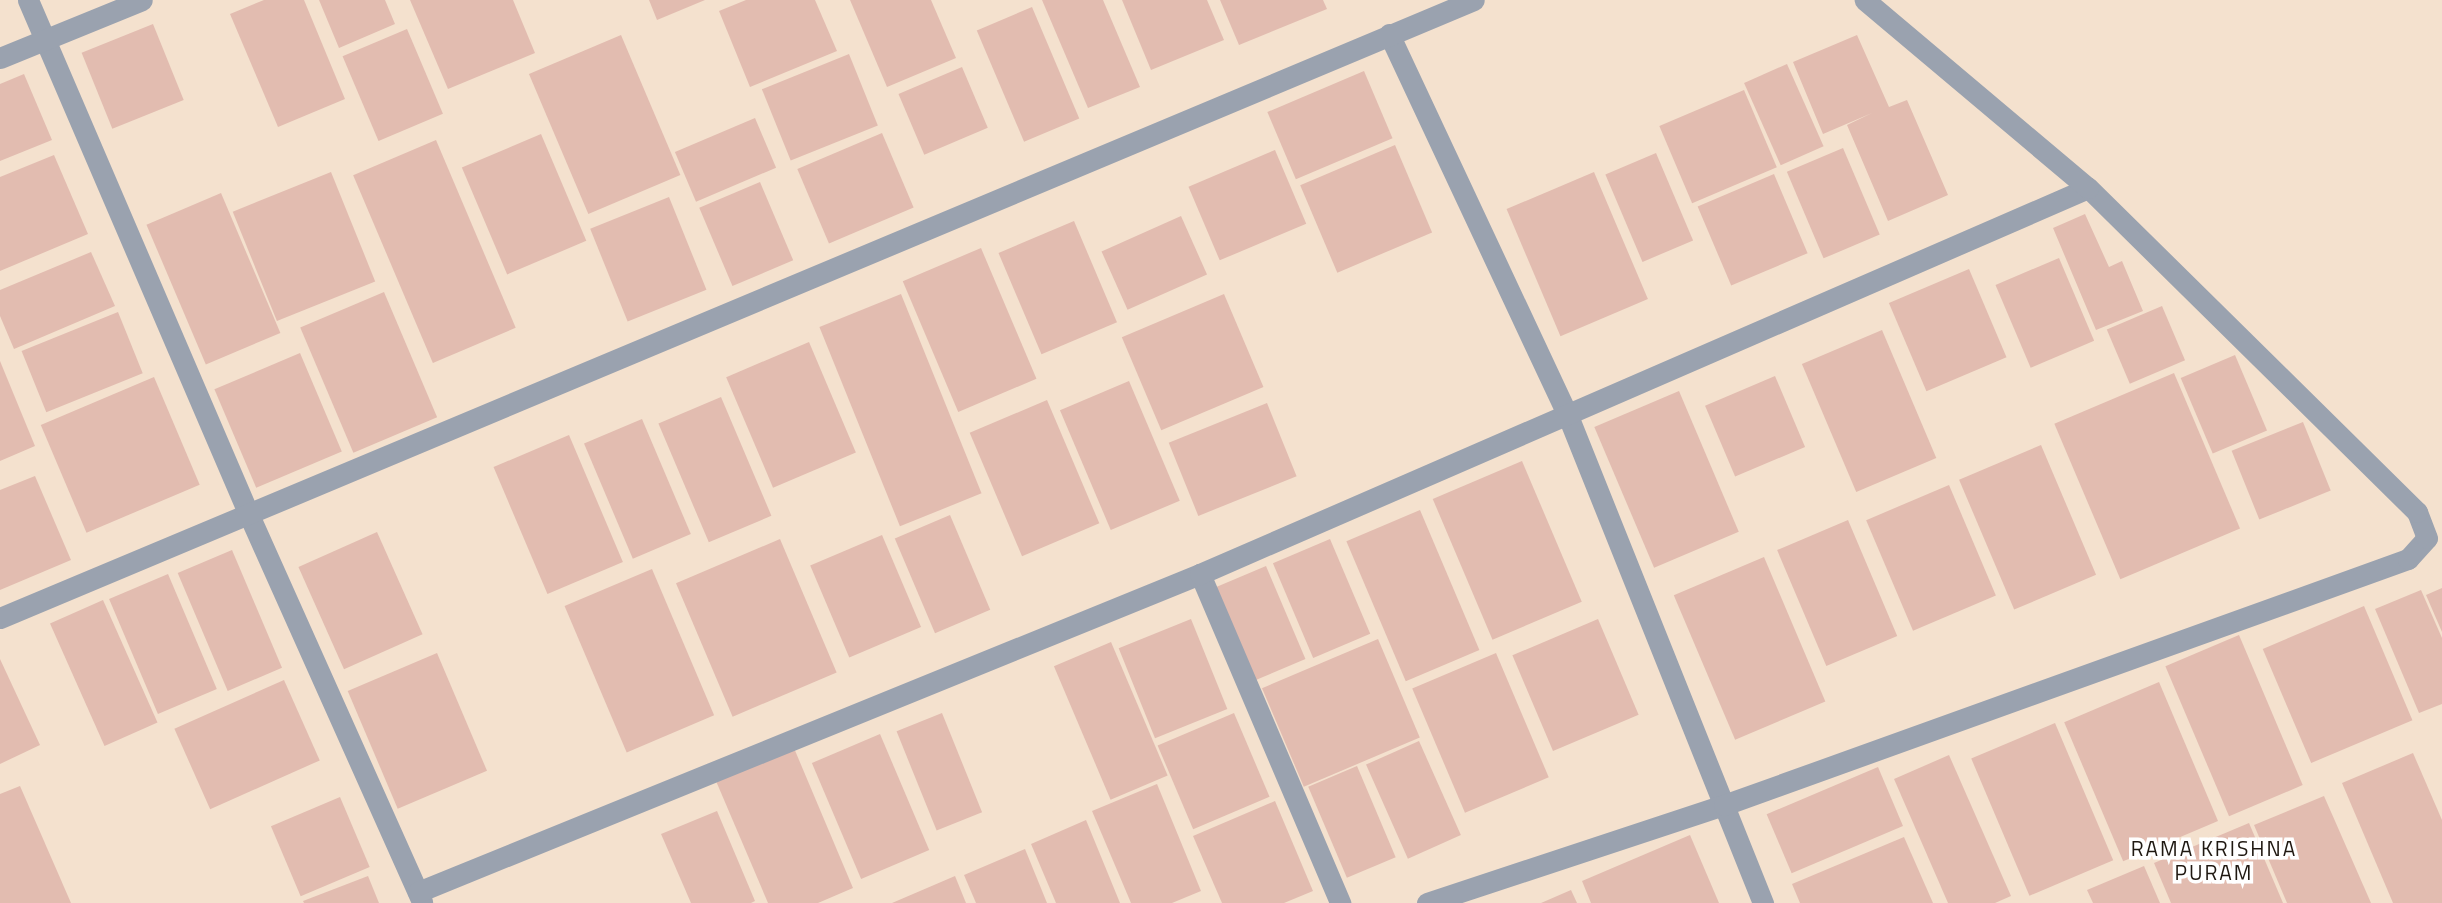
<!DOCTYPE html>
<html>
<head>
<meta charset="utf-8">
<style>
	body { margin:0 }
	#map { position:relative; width:2442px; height:903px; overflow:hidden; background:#f4e1ce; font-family:"Titillium Web",sans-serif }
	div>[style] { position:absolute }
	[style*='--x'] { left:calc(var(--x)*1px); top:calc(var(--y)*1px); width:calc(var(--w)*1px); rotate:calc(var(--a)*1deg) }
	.building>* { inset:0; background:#e2bcb0; transform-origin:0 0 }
	.street>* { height:21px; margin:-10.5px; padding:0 10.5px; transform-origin:10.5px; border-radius:10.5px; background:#9aa2af }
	span { translate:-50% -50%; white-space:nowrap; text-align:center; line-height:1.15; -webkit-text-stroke:7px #fff; paint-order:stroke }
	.neighbourhood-label { font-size:21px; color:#1f1811; letter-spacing:2px }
</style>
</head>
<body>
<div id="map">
	<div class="building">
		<div style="clip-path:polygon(264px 0,304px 0,345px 99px,278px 127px,230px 14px)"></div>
		<div style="clip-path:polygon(319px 0,385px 0,395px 24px,339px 48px)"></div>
		<div style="clip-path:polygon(410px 0,513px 0,535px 53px,448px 89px)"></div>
		<div style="clip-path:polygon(649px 0,705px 0,657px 20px)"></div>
		<div style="clip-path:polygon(746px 0,815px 0,837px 51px,750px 87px,719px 11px)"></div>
		<div style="clip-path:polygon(850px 0,931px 0,956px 58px,887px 87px)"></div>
		<div style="clip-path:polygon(1042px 0,1103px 0,1140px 87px,1088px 108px)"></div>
		<div style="clip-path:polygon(1122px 0,1207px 0,1224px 40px,1151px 70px)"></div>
		<div style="clip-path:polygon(1220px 0,1323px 0,1327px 9px,1239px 45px)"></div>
		<div style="left:1032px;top:7px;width:121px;height:60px;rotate:67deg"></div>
		<div style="left:153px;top:24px;width:82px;height:77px;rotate:68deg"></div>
		<div style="left:407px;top:29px;width:92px;height:70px;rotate:67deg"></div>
		<div style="left:621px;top:35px;width:152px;height:100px;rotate:67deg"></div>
		<div style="clip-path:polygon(1857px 35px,1889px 107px,1907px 100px,1948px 195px,1888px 221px,1847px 125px,1872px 113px,1823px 134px,1793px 62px)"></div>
		<div style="left:849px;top:54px;width:77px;height:94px;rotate:68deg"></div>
		<div style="left:1787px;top:64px;width:90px;height:47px;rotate:66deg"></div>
		<div style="left:962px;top:67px;width:66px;height:69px;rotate:67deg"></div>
		<div style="left:1364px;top:71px;width:73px;height:105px;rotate:67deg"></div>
		<div style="clip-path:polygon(24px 74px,52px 140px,0 161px,0 84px)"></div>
		<div style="left:1744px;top:90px;width:84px;height:92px;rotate:67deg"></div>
		<div style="left:755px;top:118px;width:54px;height:87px;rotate:67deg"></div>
		<div style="left:882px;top:133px;width:81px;height:92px;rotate:67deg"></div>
		<div style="left:541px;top:134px;width:116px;height:86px;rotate:67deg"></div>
		<div style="left:436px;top:140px;width:204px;height:90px;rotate:67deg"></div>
		<div style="left:1395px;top:145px;width:95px;height:103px;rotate:67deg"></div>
		<div style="left:1843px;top:148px;width:94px;height:61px;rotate:67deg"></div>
		<div style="left:1275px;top:150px;width:80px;height:94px;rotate:67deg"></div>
		<div style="left:1656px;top:153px;width:95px;height:55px;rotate:67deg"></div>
		<div style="clip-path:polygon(54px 155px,88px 234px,0 271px,0 177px)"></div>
		<div style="left:331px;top:172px;width:118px;height:106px;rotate:68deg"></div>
		<div style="left:1594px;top:172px;width:138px;height:95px;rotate:67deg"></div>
		<div style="left:1774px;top:174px;width:86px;height:83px;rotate:67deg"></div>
		<div style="left:760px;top:182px;width:85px;height:66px;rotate:67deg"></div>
		<div style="left:221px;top:193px;width:152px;height:81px;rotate:67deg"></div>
		<div style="left:669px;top:197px;width:100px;height:85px;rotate:68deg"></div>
		<div style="clip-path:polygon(2085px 214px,2109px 267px,2122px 261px,2143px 311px,2096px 330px,2053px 228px)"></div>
		<div style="left:1181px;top:216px;width:64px;height:87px;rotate:66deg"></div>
		<div style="left:1074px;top:221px;width:110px;height:82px;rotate:67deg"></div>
		<div style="left:981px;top:248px;width:142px;height:85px;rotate:67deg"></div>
		<div style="clip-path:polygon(91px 252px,115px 306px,14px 349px,0 316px,0 290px)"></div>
		<div style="left:2059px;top:258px;width:90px;height:69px;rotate:67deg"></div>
		<div style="left:1969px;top:269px;width:96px;height:87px;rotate:67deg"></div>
		<div style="left:384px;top:292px;width:136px;height:91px;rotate:67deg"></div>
		<div style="left:901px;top:294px;width:215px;height:88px;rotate:68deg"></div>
		<div style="left:1224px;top:294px;width:101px;height:111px;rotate:67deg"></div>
		<div style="left:2162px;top:306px;width:59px;height:60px;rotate:67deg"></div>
		<div style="left:118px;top:312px;width:66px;height:104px;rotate:68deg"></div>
		<div style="left:1882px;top:330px;width:139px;height:87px;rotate:67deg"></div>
		<div style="left:809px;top:342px;width:120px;height:90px;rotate:67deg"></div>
		<div style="left:300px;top:353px;width:107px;height:93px;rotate:67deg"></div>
		<div style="left:2235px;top:355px;width:82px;height:59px;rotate:67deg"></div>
		<div style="clip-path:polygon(0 361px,35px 446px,0 461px)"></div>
		<div style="left:2174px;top:373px;width:169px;height:130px;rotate:67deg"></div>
		<div style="left:1775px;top:376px;width:77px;height:76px;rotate:67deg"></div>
		<div style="left:154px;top:377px;width:117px;height:123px;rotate:67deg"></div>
		<div style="left:1129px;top:381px;width:130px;height:75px;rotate:67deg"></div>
		<div style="left:1679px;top:391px;width:153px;height:92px;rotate:67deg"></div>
		<div style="left:721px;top:397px;width:129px;height:68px;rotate:67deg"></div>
		<div style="left:1047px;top:400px;width:134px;height:84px;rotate:67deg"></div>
		<div style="left:1267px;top:403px;width:79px;height:106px;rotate:68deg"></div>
		<div style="left:642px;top:419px;width:125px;height:63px;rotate:67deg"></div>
		<div style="left:2303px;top:422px;width:74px;height:77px;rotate:68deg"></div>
		<div style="left:569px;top:435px;width:138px;height:82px;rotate:67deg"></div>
		<div style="left:2041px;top:445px;width:141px;height:89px;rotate:67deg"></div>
		<div style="left:1522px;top:461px;width:153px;height:97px;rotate:67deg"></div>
		<div style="clip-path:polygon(35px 476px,71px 560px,0 590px,0 490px)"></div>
		<div style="left:1949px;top:485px;width:120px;height:90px;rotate:67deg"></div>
		<div style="left:1420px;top:510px;width:152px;height:80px;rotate:67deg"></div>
		<div style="left:950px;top:515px;width:103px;height:60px;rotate:67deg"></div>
		<div style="left:1848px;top:520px;width:126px;height:77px;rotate:67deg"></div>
		<div style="left:377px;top:532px;width:112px;height:86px;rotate:66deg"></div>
		<div style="left:882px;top:535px;width:100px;height:78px;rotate:67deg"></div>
		<div style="left:780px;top:539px;width:145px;height:113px;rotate:67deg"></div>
		<div style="left:1330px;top:539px;width:103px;height:62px;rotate:67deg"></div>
		<div style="left:232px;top:550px;width:128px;height:59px;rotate:67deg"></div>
		<div style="left:1764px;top:557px;width:157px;height:98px;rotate:67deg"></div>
		<div style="left:1266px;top:566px;width:101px;height:63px;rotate:67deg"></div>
		<div style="left:652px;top:569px;width:159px;height:95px;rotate:67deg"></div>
		<div style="left:168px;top:574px;width:125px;height:64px;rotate:67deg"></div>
		<div style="clip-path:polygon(2442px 588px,2442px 632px,2426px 595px)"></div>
		<div style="clip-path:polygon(2421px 590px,2442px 638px,2442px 704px,2419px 713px,2375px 609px)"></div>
		<div style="left:103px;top:600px;width:134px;height:58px;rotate:66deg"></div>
		<div style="left:2364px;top:606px;width:124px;height:110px;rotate:67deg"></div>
		<div style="left:1191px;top:619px;width:97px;height:78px;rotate:68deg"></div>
		<div style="left:1598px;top:619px;width:104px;height:93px;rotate:67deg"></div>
		<div style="left:2239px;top:635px;width:163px;height:80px;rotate:67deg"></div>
		<div style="left:1378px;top:639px;width:107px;height:126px;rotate:67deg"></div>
		<div style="left:1111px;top:642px;width:145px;height:62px;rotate:67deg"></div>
		<div style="left:437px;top:653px;width:128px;height:97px;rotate:67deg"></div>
		<div style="left:1496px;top:653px;width:135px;height:91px;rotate:67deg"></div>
		<div style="clip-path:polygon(0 659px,40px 745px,0 764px)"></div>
		<div style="left:284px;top:680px;width:88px;height:120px;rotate:66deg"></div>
		<div style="left:2159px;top:682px;width:151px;height:103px;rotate:67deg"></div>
		<div style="left:942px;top:713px;width:107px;height:49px;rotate:68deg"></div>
		<div style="left:1234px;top:713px;width:91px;height:83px;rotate:67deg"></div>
		<div style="left:2055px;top:723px;width:149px;height:91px;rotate:67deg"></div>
		<div style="left:880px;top:734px;width:126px;height:74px;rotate:67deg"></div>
		<div style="clip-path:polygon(791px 741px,853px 888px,818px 903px,768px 903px,713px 774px)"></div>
		<div style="left:1419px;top:741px;width:103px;height:58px;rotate:66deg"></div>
		<div style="clip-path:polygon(2413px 753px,2442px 820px,2442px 903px,2393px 903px,2342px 783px)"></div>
		<div style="clip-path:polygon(1949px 755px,2011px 896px,1995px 903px,1948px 903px,1894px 779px)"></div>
		<div style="left:1357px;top:766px;width:99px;height:53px;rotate:67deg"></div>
		<div style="left:1878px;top:767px;width:64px;height:121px;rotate:67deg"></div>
		<div style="clip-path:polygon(1157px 784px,1201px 891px,1172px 903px,1131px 903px,1092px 811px)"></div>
		<div style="clip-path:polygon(20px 786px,71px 903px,0 903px,0 794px)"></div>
		<div style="clip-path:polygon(2324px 796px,2371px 903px,2287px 903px,2254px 825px)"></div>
		<div style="left:340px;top:797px;width:76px;height:75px;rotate:67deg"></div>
		<div style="clip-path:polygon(1275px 801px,1313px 891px,1284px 903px,1222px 903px,1193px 836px)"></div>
		<div style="clip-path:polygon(717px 811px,755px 901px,751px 903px,691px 903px,661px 834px)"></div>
		<div style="clip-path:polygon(1086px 820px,1120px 903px,1056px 903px,1031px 844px)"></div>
		<div style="clip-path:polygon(2249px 823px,2283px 903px,2171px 903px,2154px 863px)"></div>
		<div style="clip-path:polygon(1690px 835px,1719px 903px,1591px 903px,1582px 881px)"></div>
		<div style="clip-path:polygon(1904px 837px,1933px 903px,1800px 903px,1792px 884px)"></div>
		<div style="clip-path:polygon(1025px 849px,1047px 903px,976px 903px,964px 875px)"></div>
		<div style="clip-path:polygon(2144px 866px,2160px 903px,2093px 903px,2087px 890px)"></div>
		<div style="clip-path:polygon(368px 876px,379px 903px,304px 903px,303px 901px)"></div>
		<div style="clip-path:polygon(955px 876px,966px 903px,892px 903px)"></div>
		<div style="clip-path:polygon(1571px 890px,1577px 903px,1541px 903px)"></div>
	</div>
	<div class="street">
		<div style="--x:28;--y:0;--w:560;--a:66.77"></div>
		<div style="--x:249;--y:515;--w:424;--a:65.9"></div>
		<div style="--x:1389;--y:34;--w:422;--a:64.9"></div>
		<div style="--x:1568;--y:416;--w:525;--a:68.18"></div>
		<div style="--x:0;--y:58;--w:153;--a:-22.2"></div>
		<div style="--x:1200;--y:574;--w:358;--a:66.9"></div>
		<div style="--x:0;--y:618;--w:1598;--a:-22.75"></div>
		<div style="--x:418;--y:892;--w:844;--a:-22.13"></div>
		<div style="--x:1200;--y:574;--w:968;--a:-23.49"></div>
		<div style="--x:1427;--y:903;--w:313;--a:-18.3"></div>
		<div style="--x:1724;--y:805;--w:727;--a:-19.78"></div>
		<div style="--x:2408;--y:559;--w:28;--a:-48"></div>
		<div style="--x:2427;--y:538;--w:28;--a:-111"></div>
		<div style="--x:2417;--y:512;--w:462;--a:-135.4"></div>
		<div style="--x:2088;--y:188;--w:292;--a:-139.9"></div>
	</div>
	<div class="neighbourhood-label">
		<span style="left:2214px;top:860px">RAMA KRISHNA<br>PURAM</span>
	</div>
</div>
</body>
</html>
